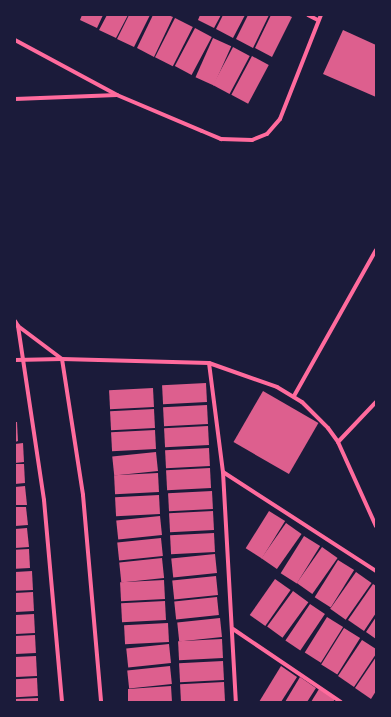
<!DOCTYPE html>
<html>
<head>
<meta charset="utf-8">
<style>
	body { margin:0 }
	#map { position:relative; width:391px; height:717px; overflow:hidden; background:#1b1b3a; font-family:"Sofia Sans Condensed",sans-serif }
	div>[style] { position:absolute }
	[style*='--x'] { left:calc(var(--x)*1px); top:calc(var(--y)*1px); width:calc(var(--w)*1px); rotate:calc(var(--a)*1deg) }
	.building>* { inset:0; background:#dd5f8e; transform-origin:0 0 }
	.minor>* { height:4px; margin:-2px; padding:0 2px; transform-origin:2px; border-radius:2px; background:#ff6b9d }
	span { translate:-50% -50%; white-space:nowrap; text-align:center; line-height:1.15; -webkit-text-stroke:4px #1b1b3a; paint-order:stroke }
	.frame { position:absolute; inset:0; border:16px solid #1b1b3a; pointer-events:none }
</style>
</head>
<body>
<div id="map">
	<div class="building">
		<div style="clip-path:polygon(82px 15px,103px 15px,97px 28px,80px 20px)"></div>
		<div style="clip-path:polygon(107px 15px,128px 15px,116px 38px,99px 30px)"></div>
		<div style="clip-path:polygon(129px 15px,150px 15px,134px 47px,117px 39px)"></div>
		<div style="clip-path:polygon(153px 15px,168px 15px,173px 17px,154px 57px,137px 48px)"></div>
		<div style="clip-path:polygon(200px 15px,221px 15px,214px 28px,198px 20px)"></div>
		<div style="clip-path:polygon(223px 15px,245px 15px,233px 38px,216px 29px)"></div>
		<div style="clip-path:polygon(248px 15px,269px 15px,253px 48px,236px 39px)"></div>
		<div style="clip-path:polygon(271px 15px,287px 15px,292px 17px,272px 57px,255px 48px)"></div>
		<div style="left:175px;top:18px;width:20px;height:44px;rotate:27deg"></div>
		<div style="left:195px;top:28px;width:19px;height:43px;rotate:28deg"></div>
		<div style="clip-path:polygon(343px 30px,376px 45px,376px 97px,323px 74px)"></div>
		<div style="left:213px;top:38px;width:20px;height:43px;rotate:24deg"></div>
		<div style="left:233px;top:47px;width:19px;height:43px;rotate:28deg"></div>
		<div style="left:252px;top:56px;width:19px;height:44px;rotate:28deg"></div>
		<div style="left:206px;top:383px;width:19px;height:44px;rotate:87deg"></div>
		<div style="left:153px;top:388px;width:19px;height:44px;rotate:87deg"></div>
		<div style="left:263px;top:391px;width:64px;height:59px;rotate:30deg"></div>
		<div style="left:207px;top:405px;width:19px;height:44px;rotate:87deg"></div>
		<div style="left:154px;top:409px;width:19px;height:44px;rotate:87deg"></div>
		<div style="clip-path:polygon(15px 422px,17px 422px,18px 441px,15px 442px)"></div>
		<div style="left:208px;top:426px;width:19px;height:44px;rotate:87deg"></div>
		<div style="left:155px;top:430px;width:19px;height:44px;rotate:87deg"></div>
		<div style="clip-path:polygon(23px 443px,24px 462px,15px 463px,15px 444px)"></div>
		<div style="left:209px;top:448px;width:18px;height:44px;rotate:87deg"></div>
		<div style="left:156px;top:452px;width:19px;height:44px;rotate:84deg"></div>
		<div style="clip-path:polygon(15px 464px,24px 464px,25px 483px,15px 484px)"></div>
		<div style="left:210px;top:468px;width:20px;height:44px;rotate:87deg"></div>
		<div style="left:158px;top:473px;width:19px;height:44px;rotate:87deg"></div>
		<div style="clip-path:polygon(25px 486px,27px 505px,15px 505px,15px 487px)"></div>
		<div style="left:212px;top:491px;width:18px;height:44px;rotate:87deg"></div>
		<div style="left:159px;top:495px;width:19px;height:44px;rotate:87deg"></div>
		<div style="clip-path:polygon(15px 507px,26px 507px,28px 525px,15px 526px)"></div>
		<div style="left:213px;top:511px;width:19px;height:44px;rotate:87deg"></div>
		<div style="left:269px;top:511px;width:19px;height:44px;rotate:32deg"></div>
		<div style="left:160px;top:516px;width:19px;height:44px;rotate:84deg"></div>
		<div style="left:286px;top:523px;width:19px;height:43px;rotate:35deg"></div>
		<div style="clip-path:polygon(27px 528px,29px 547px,15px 548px,15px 529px)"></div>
		<div style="left:214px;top:533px;width:19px;height:44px;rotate:87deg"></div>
		<div style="left:304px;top:536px;width:19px;height:44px;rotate:32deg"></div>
		<div style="left:161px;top:538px;width:18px;height:44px;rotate:84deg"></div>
		<div style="left:322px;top:547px;width:19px;height:44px;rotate:35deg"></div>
		<div style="left:29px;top:549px;width:19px;height:14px;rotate:87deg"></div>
		<div style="left:215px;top:554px;width:19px;height:44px;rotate:84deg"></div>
		<div style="left:162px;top:558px;width:20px;height:43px;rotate:84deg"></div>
		<div style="left:338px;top:560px;width:19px;height:44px;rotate:32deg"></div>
		<div style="left:32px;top:571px;width:19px;height:17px;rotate:87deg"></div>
		<div style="left:356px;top:572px;width:19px;height:45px;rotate:35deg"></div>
		<div style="left:216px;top:576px;width:19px;height:44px;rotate:84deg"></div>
		<div style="left:275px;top:579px;width:19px;height:44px;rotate:35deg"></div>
		<div style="left:164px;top:580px;width:19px;height:44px;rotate:87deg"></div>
		<div style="clip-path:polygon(373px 584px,376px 586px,376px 613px,364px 631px,348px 620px)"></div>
		<div style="left:293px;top:591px;width:19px;height:44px;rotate:36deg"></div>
		<div style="left:33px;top:592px;width:19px;height:18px;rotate:87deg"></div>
		<div style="left:217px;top:597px;width:18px;height:43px;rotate:84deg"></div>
		<div style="left:165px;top:601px;width:19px;height:44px;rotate:87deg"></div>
		<div style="left:310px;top:604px;width:18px;height:44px;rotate:34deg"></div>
		<div style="left:34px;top:614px;width:19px;height:19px;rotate:87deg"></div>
		<div style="left:327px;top:617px;width:19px;height:42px;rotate:32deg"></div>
		<div style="clip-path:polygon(376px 617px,376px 639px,366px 632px)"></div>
		<div style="left:220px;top:618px;width:19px;height:43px;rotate:84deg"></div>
		<div style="left:168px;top:623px;width:19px;height:44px;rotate:87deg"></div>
		<div style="left:344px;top:628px;width:19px;height:43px;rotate:32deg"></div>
		<div style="left:35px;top:635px;width:18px;height:20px;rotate:87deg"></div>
		<div style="left:222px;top:639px;width:19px;height:44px;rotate:87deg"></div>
		<div style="clip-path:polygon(362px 640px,376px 649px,376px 654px,354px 687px,338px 676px)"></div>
		<div style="left:169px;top:644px;width:19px;height:43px;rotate:84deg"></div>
		<div style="left:36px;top:656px;width:20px;height:21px;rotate:87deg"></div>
		<div style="clip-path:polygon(376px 657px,376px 691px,371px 699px,355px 688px)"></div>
		<div style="left:223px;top:661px;width:19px;height:44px;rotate:87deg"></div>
		<div style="left:170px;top:666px;width:18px;height:43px;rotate:84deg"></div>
		<div style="clip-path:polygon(281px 666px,297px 677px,281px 702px,259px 702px)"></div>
		<div style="clip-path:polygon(300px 677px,316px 688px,307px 702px,285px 702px)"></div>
		<div style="left:37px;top:678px;width:18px;height:22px;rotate:87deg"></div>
		<div style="left:224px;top:682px;width:19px;height:44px;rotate:87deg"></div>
		<div style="clip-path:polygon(171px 686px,172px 702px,128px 702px,128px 689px)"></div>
		<div style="clip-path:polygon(319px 689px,335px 699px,333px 702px,311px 702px)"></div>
		<div style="clip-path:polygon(38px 698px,38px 702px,15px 702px,15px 699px)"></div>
	</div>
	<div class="minor">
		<div style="--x:308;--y:15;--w:11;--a:27"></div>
		<div style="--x:15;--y:40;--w:116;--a:28.3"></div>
		<div style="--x:117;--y:95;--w:92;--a:23"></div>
		<div style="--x:202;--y:131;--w:21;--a:23"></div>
		<div style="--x:221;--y:139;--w:31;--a:2"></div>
		<div style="--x:252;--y:140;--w:16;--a:-22"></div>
		<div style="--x:267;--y:134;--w:20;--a:-49"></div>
		<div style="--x:280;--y:119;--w:112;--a:-68.5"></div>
		<div style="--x:15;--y:99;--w:102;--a:-2.2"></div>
		<div style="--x:15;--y:321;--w:6;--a:59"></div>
		<div style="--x:18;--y:326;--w:55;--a:36.9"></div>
		<div style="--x:62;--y:359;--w:138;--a:81.2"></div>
		<div style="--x:83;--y:495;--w:208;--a:85"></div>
		<div style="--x:18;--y:326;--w:176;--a:81.5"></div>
		<div style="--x:44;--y:500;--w:203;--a:84.9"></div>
		<div style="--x:15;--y:360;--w:47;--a:-1.2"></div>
		<div style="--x:62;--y:359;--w:147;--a:1.6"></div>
		<div style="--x:209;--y:363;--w:72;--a:19.4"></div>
		<div style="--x:277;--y:387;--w:29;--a:31"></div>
		<div style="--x:302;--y:402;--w:37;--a:45"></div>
		<div style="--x:328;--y:428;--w:17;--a:54"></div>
		<div style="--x:338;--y:442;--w:92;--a:65.7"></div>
		<div style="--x:209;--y:363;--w:110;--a:82.7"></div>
		<div style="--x:223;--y:472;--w:230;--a:86.8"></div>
		<div style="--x:294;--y:396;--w:167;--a:-60.7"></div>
		<div style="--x:338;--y:442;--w:55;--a:-46.5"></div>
		<div style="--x:223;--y:472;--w:182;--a:32.9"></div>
		<div style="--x:233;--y:629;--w:130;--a:34.1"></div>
	</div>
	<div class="frame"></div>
</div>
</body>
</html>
